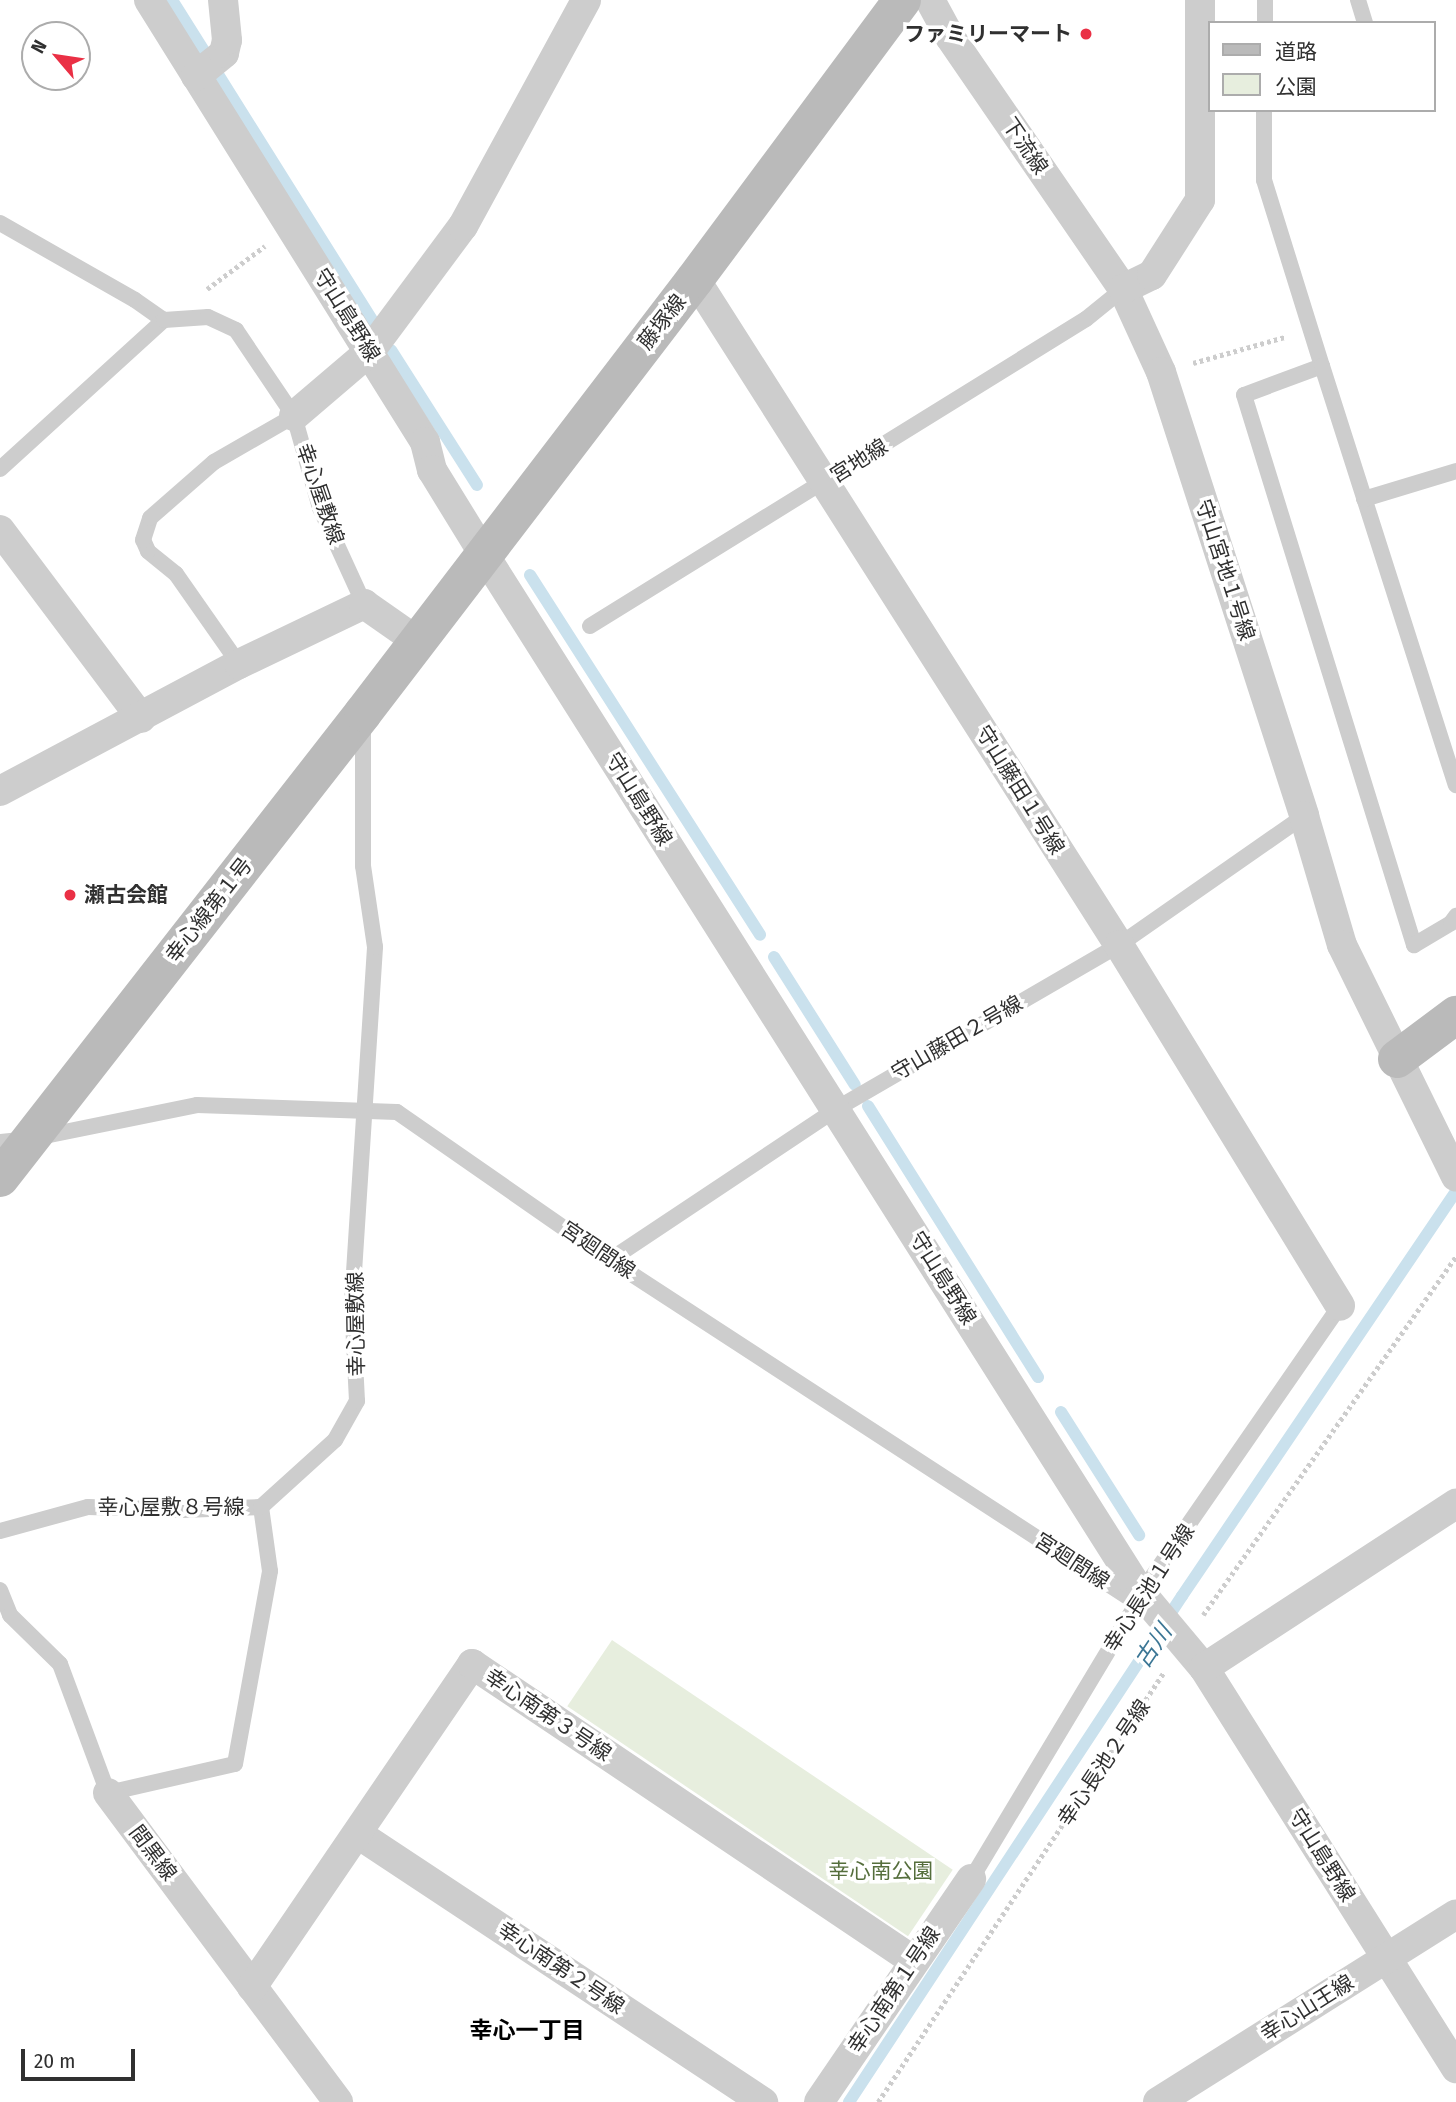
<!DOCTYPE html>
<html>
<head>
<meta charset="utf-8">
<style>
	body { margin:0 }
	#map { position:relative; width:1456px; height:2102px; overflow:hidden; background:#fff; font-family:"Fira Sans Condensed","Noto Sans JP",sans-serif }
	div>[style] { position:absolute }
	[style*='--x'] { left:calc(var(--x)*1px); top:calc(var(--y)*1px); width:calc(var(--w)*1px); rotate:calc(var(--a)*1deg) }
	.green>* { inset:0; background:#e7eede; transform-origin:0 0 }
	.stream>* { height:12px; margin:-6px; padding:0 6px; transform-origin:6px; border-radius:6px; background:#cae1ed }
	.path>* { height:4.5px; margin-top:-2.25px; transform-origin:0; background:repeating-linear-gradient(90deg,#cdcdcd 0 3.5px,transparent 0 7px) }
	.lane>* { height:16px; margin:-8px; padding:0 8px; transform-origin:8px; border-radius:8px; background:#cdcdcd }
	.street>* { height:30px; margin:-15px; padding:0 15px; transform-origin:15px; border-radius:15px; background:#cdcdcd }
	.secondary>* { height:38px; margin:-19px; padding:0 19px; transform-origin:19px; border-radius:19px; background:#bababa }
	.dots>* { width:19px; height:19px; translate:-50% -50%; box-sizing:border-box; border:4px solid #fff; border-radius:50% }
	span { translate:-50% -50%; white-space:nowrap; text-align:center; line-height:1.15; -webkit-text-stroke:7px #fff; paint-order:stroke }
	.poi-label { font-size:21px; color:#303030; font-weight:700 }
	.right { translate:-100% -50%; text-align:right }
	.left { translate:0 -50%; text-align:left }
	.street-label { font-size:21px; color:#303030 }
	.park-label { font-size:21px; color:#556e3c }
	.water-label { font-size:23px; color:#3b7695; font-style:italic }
	.neighbourhood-label { font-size:23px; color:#000; font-weight:700 }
	.legend { position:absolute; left:1208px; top:21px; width:228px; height:91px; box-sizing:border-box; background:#fff; border:2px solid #acacac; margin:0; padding:9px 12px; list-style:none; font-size:21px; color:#303030 }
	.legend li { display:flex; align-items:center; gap:14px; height:35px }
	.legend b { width:35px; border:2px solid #acacac }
	.north { position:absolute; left:21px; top:21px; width:70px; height:70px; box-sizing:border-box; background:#fff; border:2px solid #acacac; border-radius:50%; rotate:299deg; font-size:19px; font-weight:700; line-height:28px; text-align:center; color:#303030 }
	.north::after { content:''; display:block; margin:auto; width:24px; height:32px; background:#ea3045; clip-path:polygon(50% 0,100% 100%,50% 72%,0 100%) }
	.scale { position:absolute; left:21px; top:2049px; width:114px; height:32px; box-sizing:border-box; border:4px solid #303030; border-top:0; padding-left:9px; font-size:21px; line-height:24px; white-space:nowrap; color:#303030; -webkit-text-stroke:5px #fff; paint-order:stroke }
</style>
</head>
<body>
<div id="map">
	<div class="green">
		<div style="left:612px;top:1640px;width:411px;height:80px;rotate:34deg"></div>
	</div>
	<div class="stream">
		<div style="--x:172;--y:0;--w:64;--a:57.8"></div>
		<div style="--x:219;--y:76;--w:294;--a:57.9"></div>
		<div style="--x:391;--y:350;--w:160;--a:57.5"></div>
		<div style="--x:530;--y:575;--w:427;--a:57.4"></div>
		<div style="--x:774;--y:957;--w:151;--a:57.7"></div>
		<div style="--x:868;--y:1106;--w:320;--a:57.9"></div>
		<div style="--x:1061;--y:1412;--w:146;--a:57.6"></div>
		<div style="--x:849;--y:2102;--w:606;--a:-56.65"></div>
		<div style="--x:1182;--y:1596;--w:489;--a:-55.9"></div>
	</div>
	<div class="path">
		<div style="--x:207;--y:289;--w:72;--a:-36.6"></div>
		<div style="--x:1193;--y:363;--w:96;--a:-15.8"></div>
		<div style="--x:1203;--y:1615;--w:439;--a:-54.8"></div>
		<div style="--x:878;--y:2102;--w:516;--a:-56.37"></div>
	</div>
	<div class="lane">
		<div style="--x:1358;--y:0;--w:24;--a:73"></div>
		<div style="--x:1265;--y:23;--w:23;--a:-90"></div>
		<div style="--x:1264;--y:110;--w:70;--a:90"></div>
		<div style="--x:1264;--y:180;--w:195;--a:72.7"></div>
		<div style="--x:1322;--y:366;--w:83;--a:159.6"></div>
		<div style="--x:1244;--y:395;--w:576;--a:72.82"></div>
		<div style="--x:1414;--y:945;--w:43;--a:-30.7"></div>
		<div style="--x:1451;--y:923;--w:9;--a:-54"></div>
		<div style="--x:0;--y:223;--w:155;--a:29.7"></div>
		<div style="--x:135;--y:300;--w:35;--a:35"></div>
		<div style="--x:1322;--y:366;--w:440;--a:72.3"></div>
		<div style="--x:0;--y:469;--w:222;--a:-42.3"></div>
		<div style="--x:164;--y:320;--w:44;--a:-3.9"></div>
		<div style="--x:208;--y:317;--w:31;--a:25"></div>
		<div style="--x:236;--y:330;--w:104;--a:56"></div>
		<div style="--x:294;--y:416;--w:96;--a:74.2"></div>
		<div style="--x:320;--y:508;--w:106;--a:65.4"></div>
		<div style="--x:1364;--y:499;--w:96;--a:-16.9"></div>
		<div style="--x:590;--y:626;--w:583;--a:-31.76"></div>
		<div style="--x:1086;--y:319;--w:48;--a:-39"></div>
		<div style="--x:239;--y:664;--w:110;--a:-125"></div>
		<div style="--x:176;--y:574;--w:36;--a:-141"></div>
		<div style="--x:148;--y:551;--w:12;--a:-114"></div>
		<div style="--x:143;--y:540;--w:23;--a:-72"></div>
		<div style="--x:150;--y:518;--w:85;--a:-41.2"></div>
		<div style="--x:214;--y:462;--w:92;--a:-29.9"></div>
		<div style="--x:0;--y:1142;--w:30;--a:-6"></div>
		<div style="--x:30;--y:1139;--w:170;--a:-11.5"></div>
		<div style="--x:197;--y:1105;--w:200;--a:2"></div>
		<div style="--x:397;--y:1112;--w:259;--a:34.8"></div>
		<div style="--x:610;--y:1260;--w:629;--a:33.06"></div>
		<div style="--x:1137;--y:1603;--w:322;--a:121"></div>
		<div style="--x:610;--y:1260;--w:272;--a:-33.7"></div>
		<div style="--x:836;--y:1109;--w:327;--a:-30.1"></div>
		<div style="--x:1119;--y:945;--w:226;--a:-34.9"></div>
		<div style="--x:0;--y:1531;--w:91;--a:-15.3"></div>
		<div style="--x:88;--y:1507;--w:95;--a:1.8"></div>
		<div style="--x:183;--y:1510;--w:78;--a:-2.2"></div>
		<div style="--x:0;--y:1590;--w:27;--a:68"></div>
		<div style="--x:10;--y:1615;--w:70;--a:44.4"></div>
		<div style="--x:60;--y:1664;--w:138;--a:69.6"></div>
		<div style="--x:108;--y:1793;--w:130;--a:-12.9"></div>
		<div style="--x:235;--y:1764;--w:196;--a:-79.7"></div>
		<div style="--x:270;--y:1571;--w:65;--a:-98"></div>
		<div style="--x:261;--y:1507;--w:100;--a:-42.2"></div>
		<div style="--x:335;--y:1440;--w:45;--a:-60.6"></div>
		<div style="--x:357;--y:1401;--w:98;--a:-92.9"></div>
		<div style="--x:352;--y:1303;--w:357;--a:-86.3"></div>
		<div style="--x:375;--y:947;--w:82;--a:-98.4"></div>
		<div style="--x:363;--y:866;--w:143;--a:-90"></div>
		<div style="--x:1141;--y:1593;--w:349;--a:-55.3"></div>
	</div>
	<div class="street">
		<div style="--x:149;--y:0;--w:521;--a:58.02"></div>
		<div style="--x:425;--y:442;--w:29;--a:76"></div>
		<div style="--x:432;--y:470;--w:97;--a:58.4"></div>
		<div style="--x:483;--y:553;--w:1231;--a:57.68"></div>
		<div style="--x:1141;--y:1593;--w:98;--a:50"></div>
		<div style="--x:1204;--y:1668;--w:473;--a:57.8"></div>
		<div style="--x:930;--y:0;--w:42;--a:61.6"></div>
		<div style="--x:950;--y:37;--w:306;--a:55.5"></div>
		<div style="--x:1123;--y:289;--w:91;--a:65.4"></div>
		<div style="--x:1161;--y:372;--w:466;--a:72.1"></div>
		<div style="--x:1304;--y:816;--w:134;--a:73.6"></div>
		<div style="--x:1342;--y:945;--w:258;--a:63.8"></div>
		<div style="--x:196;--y:76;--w:36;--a:-39"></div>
		<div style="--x:224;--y:53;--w:13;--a:-77"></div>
		<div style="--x:227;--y:40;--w:40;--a:-95.7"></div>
		<div style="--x:695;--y:279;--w:790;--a:57.52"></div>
		<div style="--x:1119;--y:945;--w:423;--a:58.5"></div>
		<div style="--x:1123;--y:289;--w:32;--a:-26"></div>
		<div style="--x:1152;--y:275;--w:89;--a:-57.4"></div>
		<div style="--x:1200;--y:200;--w:200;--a:-90"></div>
		<div style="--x:294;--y:416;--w:100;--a:-40.5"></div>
		<div style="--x:370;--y:351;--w:156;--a:-53.4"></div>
		<div style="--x:463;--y:226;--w:257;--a:-61.4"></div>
		<div style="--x:0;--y:530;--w:235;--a:53.1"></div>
		<div style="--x:0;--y:791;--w:271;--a:-28"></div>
		<div style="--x:239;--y:664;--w:139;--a:-25.6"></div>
		<div style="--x:364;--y:604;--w:65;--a:34.9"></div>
		<div style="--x:1204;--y:1668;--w:301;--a:-33.1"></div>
		<div style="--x:108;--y:1793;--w:385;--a:53.3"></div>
		<div style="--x:358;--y:1834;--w:486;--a:33.5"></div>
		<div style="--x:252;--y:1987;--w:391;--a:-55.7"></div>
		<div style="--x:472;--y:1664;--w:533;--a:33.9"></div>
		<div style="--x:819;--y:2102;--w:270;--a:-55.7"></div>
		<div style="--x:1158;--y:2102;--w:352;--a:-32.2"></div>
	</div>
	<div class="secondary">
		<div style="--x:1397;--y:1059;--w:74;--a:-36.7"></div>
		<div style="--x:0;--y:1178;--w:590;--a:-52.02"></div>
		<div style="--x:363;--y:713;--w:546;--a:-52.58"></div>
		<div style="--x:695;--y:279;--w:347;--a:-53.4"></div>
	</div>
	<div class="dots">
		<div style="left:1086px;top:34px;background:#ea3045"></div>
		<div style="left:70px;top:895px;background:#ea3045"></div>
	</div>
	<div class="poi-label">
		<span class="right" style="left:1072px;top:34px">ファミリーマート</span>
		<span class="left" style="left:84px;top:895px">瀬古会館</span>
	</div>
	<div class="street-label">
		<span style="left:1025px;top:146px;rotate:56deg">下流線</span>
		<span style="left:347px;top:315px;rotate:58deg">守山島野線</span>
		<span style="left:662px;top:322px;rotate:-52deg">藤塚線</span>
		<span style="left:859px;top:461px;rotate:-32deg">宮地線</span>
		<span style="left:320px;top:494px;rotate:71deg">幸心屋敷線</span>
		<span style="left:1225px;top:570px;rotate:72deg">守山宮地１号線</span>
		<span style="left:1020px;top:790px;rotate:58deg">守山藤田１号線</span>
		<span style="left:639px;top:799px;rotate:58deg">守山島野線</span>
		<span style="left:209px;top:910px;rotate:-52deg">幸心線第１号</span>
		<span style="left:957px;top:1038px;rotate:-30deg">守山藤田２号線</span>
		<span style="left:598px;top:1250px;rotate:34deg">宮廻間線</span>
		<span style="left:943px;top:1278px;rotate:58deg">守山島野線</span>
		<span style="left:356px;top:1324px;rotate:-91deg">幸心屋敷線</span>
		<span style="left:171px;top:1507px">幸心屋敷８号線</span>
		<span style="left:1072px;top:1561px;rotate:33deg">宮廻間線</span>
		<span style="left:1149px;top:1588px;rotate:-57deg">幸心長池１号線</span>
		<span style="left:548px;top:1715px;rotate:34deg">幸心南第３号線</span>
		<span style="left:1104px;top:1763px;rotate:-56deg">幸心長池２号線</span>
		<span style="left:153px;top:1853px;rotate:53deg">間黒線</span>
		<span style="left:1322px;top:1855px;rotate:58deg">守山島野線</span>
		<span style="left:561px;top:1968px;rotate:34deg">幸心南第２号線</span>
		<span style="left:894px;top:1990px;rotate:-56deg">幸心南第１号線</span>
		<span style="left:1307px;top:2008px;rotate:-32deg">幸心山王線</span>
	</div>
	<div class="park-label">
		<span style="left:881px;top:1871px">幸心南公園</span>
	</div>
	<div class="water-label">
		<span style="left:1153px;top:1646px;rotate:-56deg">古川</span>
	</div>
	<div class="neighbourhood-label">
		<span style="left:527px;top:2030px">幸心一丁目</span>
	</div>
	<ul class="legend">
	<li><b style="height:9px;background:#bababa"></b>道路</li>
	<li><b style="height:19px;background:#e7eede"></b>公園</li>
	</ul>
	<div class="north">N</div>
	<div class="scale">20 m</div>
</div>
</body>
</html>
